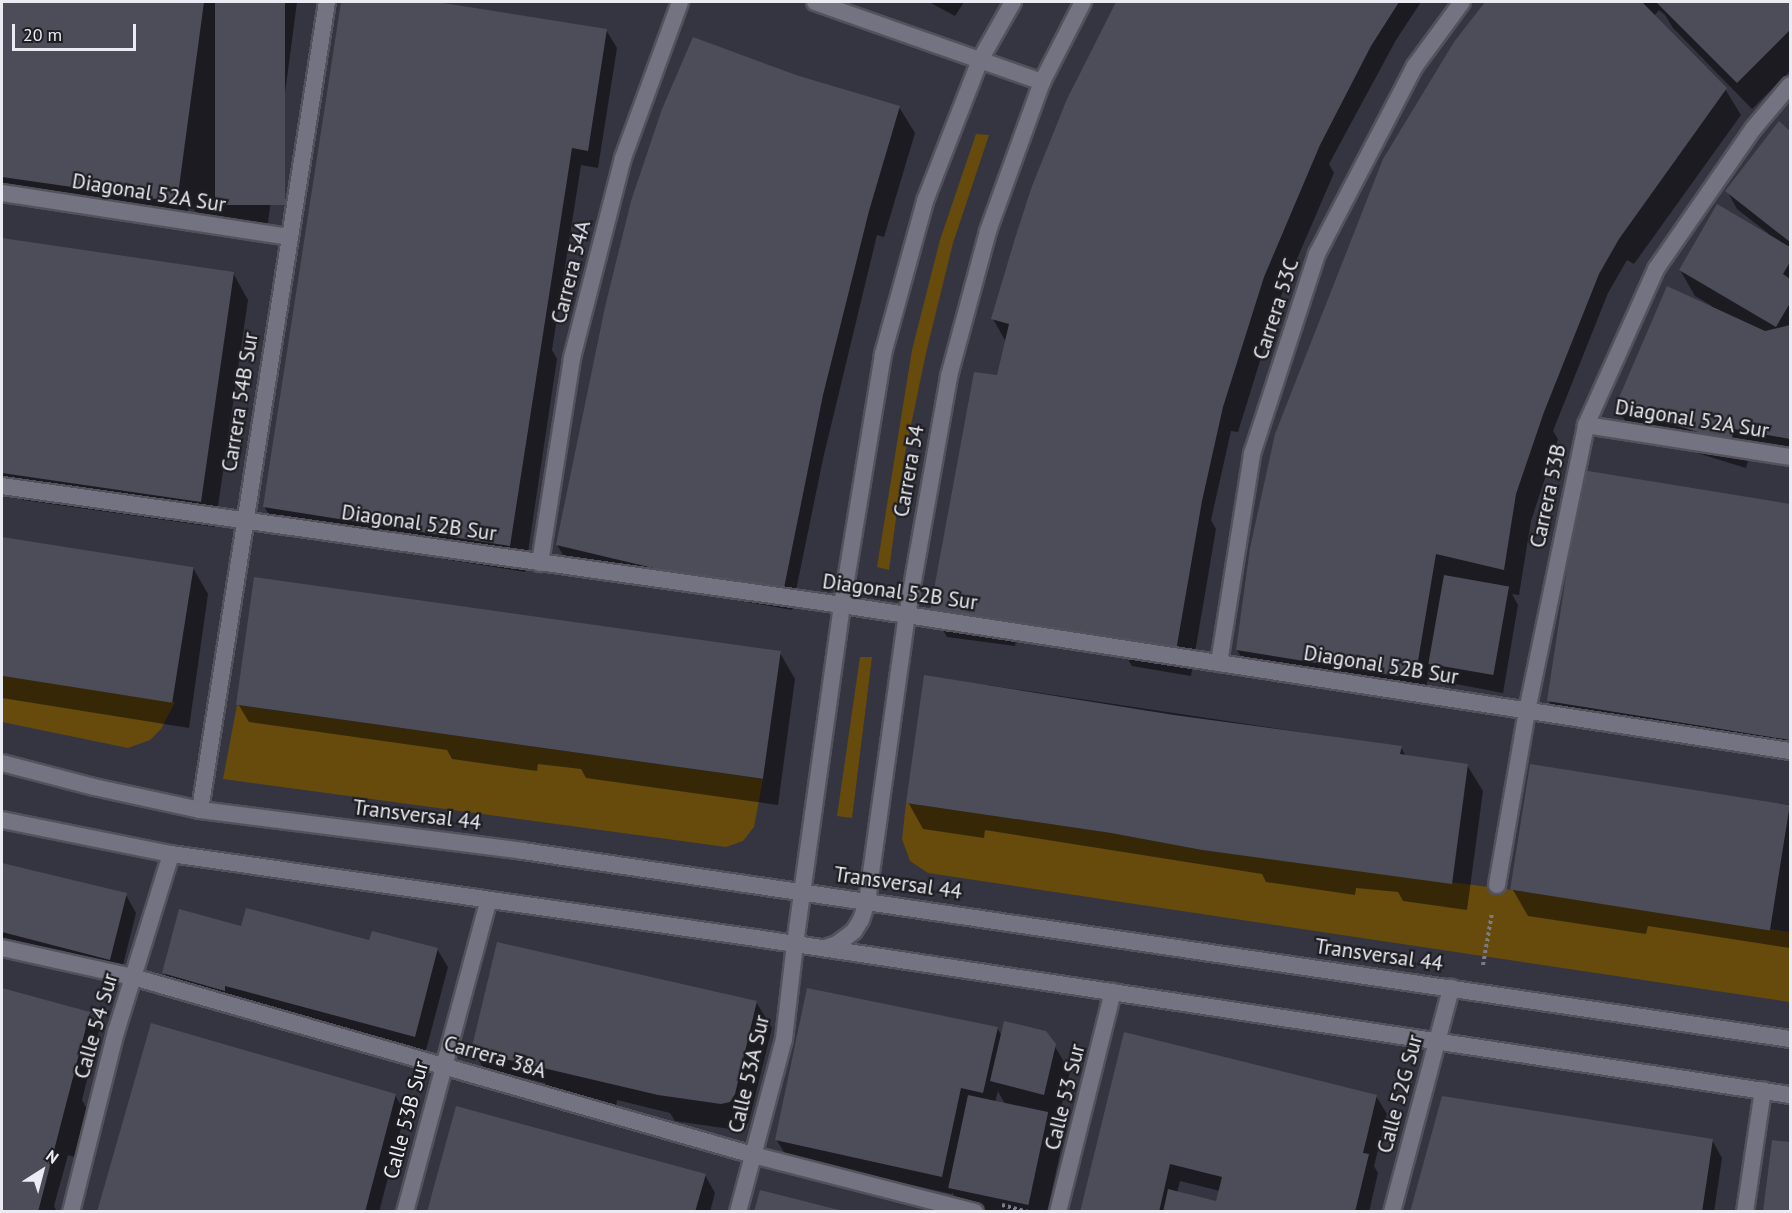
<!DOCTYPE html>
<html>
<head>
<meta charset="utf-8">
<style>
	body { margin:0 }
	#map { position:relative; width:1792px; height:1213px; overflow:hidden; background:#353441; font-family:"PT Sans",sans-serif }
	div>[style] { position:absolute }
	[style*='--x'] { left:calc(var(--x)*1px); top:calc(var(--y)*1px); width:calc(var(--w)*1px); rotate:calc(var(--a)*1deg) }
	.green>* { inset:0; background:#664b0d }
	.shadow>* { inset:0; background:#0007 }
	.building>* { inset:0; background:#4d4c59; transform-origin:0 0 }
	.path>* { height:4px; margin-top:-2px; transform-origin:0; background:repeating-linear-gradient(90deg,#7c7b86 0 3px,transparent 0 6px) }
	.roads { filter:drop-shadow(2px 0 #53525c) drop-shadow(-2px 0 #53525c) drop-shadow(0 2px #53525c) drop-shadow(0 -2px #53525c) }
	.minor>* { height:16px; margin:-8px; padding:0 8px; transform-origin:8px; border-radius:8px; background:#737381 }
	.tertiary>* { height:16px; margin:-8px; padding:0 8px; transform-origin:8px; border-radius:8px; background:#737381 }
	span { translate:-50% -50%; white-space:nowrap; text-align:center; line-height:1.15; -webkit-text-stroke:4.5px #1d1d22; paint-order:stroke }
	.street-label { font-size:21px; color:#ebebf3 }
	.frame { position:absolute; inset:0; border:3px solid #ebebf3; pointer-events:none }
	.north { position:absolute; left:12px; top:1141px; width:60px; height:60px; -webkit-text-stroke:4px #1d1d22; paint-order:stroke; rotate:36deg; font-size:16px; font-weight:700; line-height:24px; text-align:center; color:#ebebf3 }
	.north::after { content:''; display:block; margin:auto; width:21px; height:27px; background:#ebebf3; clip-path:polygon(50% 0,100% 100%,50% 72%,0 100%) }
	.scale { position:absolute; left:12px; top:24px; width:124px; height:27px; box-sizing:border-box; border:3px solid #ebebf3; border-top:0; padding-left:8px; font-size:18px; line-height:21px; white-space:nowrap; color:#ebebf3; -webkit-text-stroke:4px #1d1d22; paint-order:stroke }
</style>
</head>
<body>
<div id="map">
	<div class="green">
		<div style="clip-path:polygon(976px 134px,989px 135px,953px 243px,926px 353px,904px 459px,889px 570px,877px 567px,912px 350px,940px 240px)"></div>
		<div style="clip-path:polygon(860px 657px,872px 657px,852px 818px,837px 816px)"></div>
		<div style="clip-path:polygon(2px 674px,111px 693px,175px 702px,161px 729px,150px 740px,128px 748px,2px 722px)"></div>
		<div style="clip-path:polygon(237px 705px,522px 745px,763px 779px,754px 827px,743px 841px,726px 847px,223px 779px)"></div>
		<div style="clip-path:polygon(906px 803px,1111px 833px,1202px 850px,1512px 890px,1790px 932px,1790px 1002px,928px 873px,910px 861px,902px 839px)"></div>
	</div>
	<div class="shadow">
		<div style="clip-path:polygon(2px 2px,297px 2px,267px 230px,201px 221px,189px 201px,187px 219px,2px 193px)"></div>
		<div style="clip-path:polygon(342px 2px,428px 2px,606px 30px,617px 48px,598px 168px,581px 165px,552px 350px,557px 359px,525px 572px,444px 559px,439px 551px,393px 543px,392px 551px,279px 533px,264px 506px)"></div>
		<div style="clip-path:polygon(929px 2px,964px 2px,955px 16px)"></div>
		<div style="clip-path:polygon(1118px 2px,1421px 2px,1396px 40px,1329px 164px,1334px 173px,1278px 303px,1238px 432px,1231px 431px,1211px 520px,1216px 529px,1191px 676px,1132px 666px,1127px 658px,1016px 639px,1015px 646px,947px 637px,932px 611px,1001px 379px,1006px 342px,993px 319px,1110px 15px)"></div>
		<div style="clip-path:polygon(1487px 2px,1790px 2px,1790px 71px,1752px 109px,1673px 28px,1665px 15px,1659px 10px,1653px 17px,1725px 89px,1741px 115px,1634px 264px,1627px 260px,1608px 293px,1553px 431px,1558px 439px,1531px 521px,1519px 595px,1512px 594px,1518px 605px,1503px 693px,1440px 681px,1430px 663px,1425px 697px,1248px 668px,1237px 650px,1384px 160px,1455px 43px)"></div>
		<div style="clip-path:polygon(795px 76px,899px 107px,915px 133px,884px 237px,877px 235px,823px 459px,792px 610px,681px 590px,568px 563px,557px 545px)"></div>
		<div style="clip-path:polygon(1779px 124px,1790px 132px,1790px 455px,1752px 448px,1746px 468px,1632px 433px,1617px 407px,1712px 306px,1695px 296px,1680px 270px,1769px 234px,1737px 209px,1727px 191px)"></div>
		<div style="clip-path:polygon(2px 240px,233px 273px,248px 300px,215px 527px,23px 500px,19px 492px,2px 489px)"></div>
		<div style="clip-path:polygon(1743px 497px,1790px 505px,1790px 755px,1559px 719px,1549px 701px)"></div>
		<div style="clip-path:polygon(2px 539px,193px 568px,208px 594px,189px 728px,2px 698px)"></div>
		<div style="clip-path:polygon(780px 653px,795px 679px,778px 805px,586px 778px,581px 769px,538px 764px,537px 771px,452px 759px,447px 750px,249px 722px,238px 704px)"></div>
		<div style="clip-path:polygon(987px 685px,1401px 747px,1406px 757px,1467px 765px,1483px 791px,1467px 910px,1403px 901px,1398px 892px,1356px 888px,1355px 895px,1266px 882px,1262px 874px,985px 830px,984px 838px,923px 829px,908px 802px)"></div>
		<div style="clip-path:polygon(1531px 766px,1790px 805px,1790px 948px,1648px 926px,1646px 934px,1528px 916px,1513px 890px)"></div>
		<div style="clip-path:polygon(2px 864px,126px 895px,136px 913px,120px 977px,2px 946px)"></div>
		<div style="clip-path:polygon(242px 928px,437px 949px,448px 967px,425px 1054px,174px 991px,164px 973px)"></div>
		<div style="clip-path:polygon(2px 989px,89px 1013px,99px 1031px,82px 1100px,87px 1109px,74px 1157px,68px 1155px,54px 1206px,57px 1212px,2px 1212px)"></div>
		<div style="clip-path:polygon(756px 1002px,772px 1028px,749px 1121px,745px 1128px,737px 1130px,675px 1121px,670px 1113px,617px 1100px,616px 1107px,550px 1092px,545px 1083px,483px 1068px,473px 1050px)"></div>
		<div style="clip-path:polygon(evenodd,997px 1028px,1002px 1036px,1054px 1045px,1070px 1072px,1058px 1120px,1050px 1118px,1063px 1140px,1047px 1212px,963px 1212px,952px 1192px,952px 1194px,787px 1157px,776px 1139px,997px 1028px,998px 1091px,1000px 1095px,1005px 1104px,995px 1102px,998px 1091px)"></div>
		<div style="clip-path:polygon(evenodd,1125px 1034px,1376px 1096px,1387px 1114px,1374px 1166px,1378px 1173px,1369px 1212px,1082px 1212px,1125px 1034px,1180px 1181px,1220px 1191px,1217px 1203px,1177px 1193px,1180px 1181px)"></div>
		<div style="clip-path:polygon(395px 1095px,405px 1113px,379px 1212px,100px 1212px)"></div>
		<div style="clip-path:polygon(1443px 1098px,1712px 1140px,1722px 1158px,1714px 1212px,1412px 1212px)"></div>
		<div style="clip-path:polygon(1773px 1141px,1790px 1144px,1790px 1212px,1764px 1212px)"></div>
		<div style="clip-path:polygon(705px 1175px,715px 1193px,710px 1212px,429px 1212px)"></div>
	</div>
	<div class="building">
		<div style="clip-path:polygon(2px 2px,204px 2px,177px 202px,2px 177px)"></div>
		<div style="left:215px;top:2px;width:70px;height:203px"></div>
		<div style="clip-path:polygon(341px 2px,437px 2px,607px 29px,588px 151px,572px 148px,510px 546px,263px 507px)"></div>
		<div style="clip-path:polygon(1116px 2px,1399px 2px,1371px 46px,1320px 145px,1264px 277px,1223px 407px,1202px 501px,1176px 651px,930px 611px,974px 372px,997px 375px,1009px 324px,991px 319px,1016px 235px,1032px 186px,1067px 99px)"></div>
		<div style="clip-path:polygon(1485px 2px,1642px 2px,1727px 88px,1619px 239px,1599px 274px,1544px 412px,1516px 494px,1504px 570px,1436px 554px,1415px 679px,1236px 650px,1250px 548px,1275px 434px,1383px 159px,1454px 42px)"></div>
		<div style="clip-path:polygon(1656px 2px,1790px 2px,1790px 30px,1737px 83px)"></div>
		<div style="clip-path:polygon(693px 37px,796px 75px,900px 106px,869px 211px,823px 395px,783px 593px,670px 572px,556px 545px,605px 307px,631px 201px,662px 109px)"></div>
		<div style="clip-path:polygon(1779px 121px,1790px 131px,1790px 242px,1725px 191px)"></div>
		<div style="clip-path:polygon(1717px 204px,1790px 247px,1790px 262px,1783px 274px,1790px 279px,1790px 303px,1776px 327px,1679px 270px)"></div>
		<div style="clip-path:polygon(2px 238px,234px 272px,201px 502px,2px 473px)"></div>
		<div style="clip-path:polygon(1667px 286px,1765px 331px,1790px 325px,1790px 439px,1734px 429px,1731px 442px,1615px 407px)"></div>
		<div style="clip-path:polygon(1582px 470px,1790px 504px,1790px 740px,1547px 701px)"></div>
		<div style="left:2px;top:537px;width:194px;height:137px;rotate:9deg"></div>
		<div style="left:1444px;top:575px;width:66px;height:90px;rotate:10deg"></div>
		<div style="left:254px;top:577px;width:532px;height:129px;rotate:8deg"></div>
		<div style="clip-path:polygon(924px 675px,1174px 715px,1402px 746px,1400px 754px,1468px 764px,1452px 884px,1202px 850px,1111px 833px,906px 803px)"></div>
		<div style="left:1530px;top:764px;width:263px;height:127px;rotate:9deg"></div>
		<div style="clip-path:polygon(2px 863px,127px 893px,110px 960px,2px 932px)"></div>
		<div style="clip-path:polygon(246px 908px,369px 940px,372px 931px,438px 948px,415px 1037px,225px 986px,225px 991px,162px 973px,179px 909px,241px 926px)"></div>
		<div style="clip-path:polygon(497px 942px,757px 1001px,735px 1094px,730px 1102px,721px 1104px,658px 1095px,471px 1051px)"></div>
		<div style="clip-path:polygon(2px 988px,90px 1012px,38px 1212px,2px 1212px)"></div>
		<div style="clip-path:polygon(807px 988px,998px 1027px,983px 1093px,961px 1088px,942px 1177px,775px 1140px)"></div>
		<div style="clip-path:polygon(1004px 1021px,1046px 1031px,1056px 1044px,1044px 1095px,990px 1081px)"></div>
		<div style="clip-path:polygon(151px 1023px,396px 1094px,365px 1212px,97px 1212px)"></div>
		<div style="clip-path:polygon(1124px 1032px,1377px 1095px,1363px 1153px,1369px 1154px,1355px 1212px,1163px 1212px,1168px 1189px,1216px 1201px,1222px 1177px,1170px 1164px,1159px 1212px,1080px 1212px)"></div>
		<div style="left:968px;top:1095px;width:82px;height:95px;rotate:12deg"></div>
		<div style="clip-path:polygon(1442px 1096px,1713px 1139px,1702px 1212px,1410px 1212px)"></div>
		<div style="clip-path:polygon(456px 1106px,706px 1174px,695px 1212px,427px 1212px)"></div>
		<div style="clip-path:polygon(1772px 1140px,1790px 1142px,1790px 1212px,1763px 1212px)"></div>
		<div style="clip-path:polygon(760px 1190px,843px 1211px,843px 1212px,754px 1212px)"></div>
	</div>
	<div class="path">
		<div style="--x:1483;--y:965;--w:53;--a:-80.2"></div>
		<div style="--x:1002;--y:1205;--w:28;--a:15"></div>
	</div>
	<div class="roads">
		<div class="minor">
			<div style="--x:2;--y:193;--w:290;--a:8.7"></div>
			<div style="--x:1586;--y:425;--w:206;--a:8.9"></div>
			<div style="--x:2;--y:486;--w:848;--a:8.06"></div>
			<div style="--x:842;--y:605;--w:959;--a:8.76"></div>
			<div style="--x:540;--y:563;--w:207;--a:-81.1"></div>
			<div style="--x:572;--y:358;--w:206;--a:-75.7"></div>
			<div style="--x:623;--y:158;--w:166;--a:-69.9"></div>
			<div style="--x:1219;--y:663;--w:212;--a:-81"></div>
			<div style="--x:1252;--y:454;--w:210;--a:-72"></div>
			<div style="--x:1317;--y:254;--w:212;--a:-62.5"></div>
			<div style="--x:1415;--y:66;--w:79;--a:-53.7"></div>
			<div style="--x:200;--y:810;--w:818;--a:-81.07"></div>
			<div style="--x:1497;--y:885;--w:177;--a:-80.2"></div>
			<div style="--x:1527;--y:711;--w:292;--a:-78.3"></div>
			<div style="--x:1586;--y:425;--w:171;--a:-65.8"></div>
			<div style="--x:1656;--y:269;--w:170;--a:-55.3"></div>
			<div style="--x:1753;--y:129;--w:57;--a:-49.9"></div>
			<div style="--x:2;--y:948;--w:134;--a:12.5"></div>
			<div style="--x:133;--y:977;--w:645;--a:16.02"></div>
			<div style="--x:753;--y:1155;--w:229;--a:14.4"></div>
			<div style="--x:71;--y:1212;--w:186;--a:-76"></div>
			<div style="--x:116;--y:1032;--w:186;--a:-72.8"></div>
			<div style="--x:405;--y:1212;--w:321;--a:-75"></div>
			<div style="--x:738;--y:1212;--w:179;--a:-75.1"></div>
			<div style="--x:784;--y:1039;--w:96;--a:-83.4"></div>
			<div style="--x:1058;--y:1212;--w:227;--a:-76"></div>
			<div style="--x:1392;--y:1212;--w:232;--a:-75.2"></div>
			<div style="--x:1745;--y:1212;--w:123;--a:-81.6"></div>
		</div>
		<div class="tertiary">
			<div style="--x:815;--y:2;--w:241;--a:19.4"></div>
			<div style="--x:2;--y:763;--w:95;--a:14.6"></div>
			<div style="--x:94;--y:787;--w:108;--a:12.2"></div>
			<div style="--x:200;--y:810;--w:326;--a:7.2"></div>
			<div style="--x:523;--y:851;--w:1281;--a:8.44"></div>
			<div style="--x:2;--y:820;--w:172;--a:11.4"></div>
			<div style="--x:171;--y:854;--w:584;--a:8.17"></div>
			<div style="--x:749;--y:937;--w:1053;--a:8.63"></div>
			<div style="--x:795;--y:944;--w:342;--a:-82.1"></div>
			<div style="--x:842;--y:605;--w:254;--a:-80.7"></div>
			<div style="--x:883;--y:354;--w:159;--a:-74.6"></div>
			<div style="--x:925;--y:201;--w:151;--a:-68.7"></div>
			<div style="--x:980;--y:60;--w:67;--a:-60.4"></div>
			<div style="--x:825;--y:948;--w:13;--a:-18"></div>
			<div style="--x:837;--y:944;--w:21;--a:-37"></div>
			<div style="--x:854;--y:931;--w:13;--a:-58"></div>
			<div style="--x:861;--y:920;--w:19;--a:-72"></div>
			<div style="--x:867;--y:902;--w:290;--a:-82.1"></div>
			<div style="--x:907;--y:615;--w:243;--a:-80"></div>
			<div style="--x:949;--y:376;--w:150;--a:-74.9"></div>
			<div style="--x:988;--y:231;--w:158;--a:-70.1"></div>
			<div style="--x:1042;--y:82;--w:90;--a:-62.9"></div>
		</div>
	</div>
	<div class="street-label">
		<span style="left:149px;top:193px;rotate:9deg">Diagonal 52A Sur</span>
		<span style="left:571px;top:272px;rotate:-76deg">Carrera 54A</span>
		<span style="left:1276px;top:309px;rotate:-72deg">Carrera 53C</span>
		<span style="left:240px;top:402px;rotate:-81deg">Carrera 54B Sur</span>
		<span style="left:1692px;top:419px;rotate:9deg">Diagonal 52A Sur</span>
		<span style="left:909px;top:471px;rotate:-80deg">Carrera 54</span>
		<span style="left:1548px;top:496px;rotate:-78deg">Carrera 53B</span>
		<span style="left:419px;top:523px;rotate:8deg">Diagonal 52B Sur</span>
		<span style="left:900px;top:592px;rotate:8deg">Diagonal 52B Sur</span>
		<span style="left:1381px;top:665px;rotate:9deg">Diagonal 52B Sur</span>
		<span style="left:417px;top:815px;rotate:7deg">Transversal 44</span>
		<span style="left:898px;top:883px;rotate:8deg">Transversal 44</span>
		<span style="left:1379px;top:955px;rotate:8deg">Transversal 44</span>
		<span style="left:96px;top:1026px;rotate:-74deg">Calle 54 Sur</span>
		<span style="left:495px;top:1057px;rotate:16deg">Carrera 38A</span>
		<span style="left:749px;top:1074px;rotate:-77deg">Calle 53A Sur</span>
		<span style="left:1400px;top:1094px;rotate:-75deg">Calle 52G Sur</span>
		<span style="left:1065px;top:1097px;rotate:-76deg">Calle 53 Sur</span>
		<span style="left:406px;top:1120px;rotate:-75deg">Calle 53B Sur</span>
	</div>
	<div class="frame"></div>
	<div class="north">N</div>
	<div class="scale">20 m</div>
</div>
</body>
</html>
